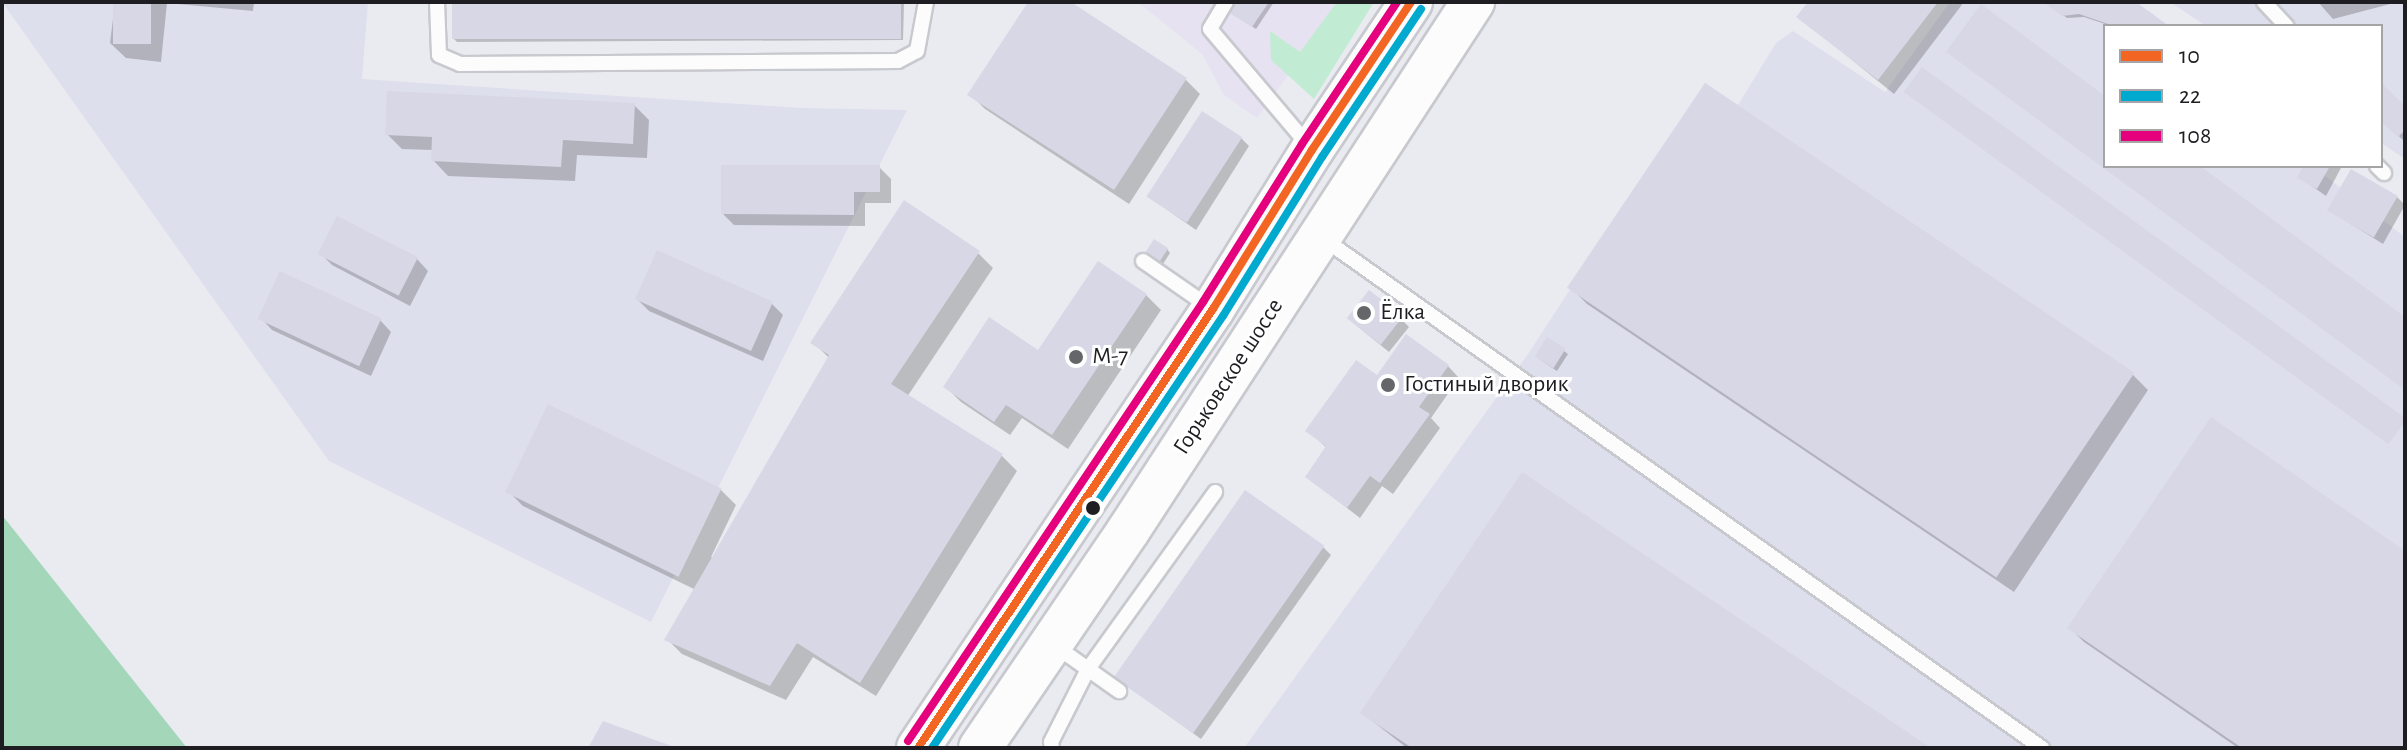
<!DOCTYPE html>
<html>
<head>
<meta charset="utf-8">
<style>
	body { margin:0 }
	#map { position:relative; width:2407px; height:750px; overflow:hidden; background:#eaebf1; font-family:"Alegreya Sans",sans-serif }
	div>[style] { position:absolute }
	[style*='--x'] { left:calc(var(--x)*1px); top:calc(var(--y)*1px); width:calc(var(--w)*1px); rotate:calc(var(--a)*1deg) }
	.commercial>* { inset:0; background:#e6e2f1 }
	.built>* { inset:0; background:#dedfec }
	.green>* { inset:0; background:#c1ecd3 }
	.forest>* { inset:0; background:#a4d6ba }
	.shadow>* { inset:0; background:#0003 }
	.building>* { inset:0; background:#d7d7e6; transform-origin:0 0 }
	.roads { filter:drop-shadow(2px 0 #c8c9ce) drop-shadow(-2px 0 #c8c9ce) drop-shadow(0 2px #c8c9ce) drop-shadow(0 -2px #c8c9ce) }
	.lane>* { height:14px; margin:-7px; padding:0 7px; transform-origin:7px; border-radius:7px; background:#fcfcfd }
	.primary>* { height:42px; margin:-21px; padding:0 21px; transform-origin:21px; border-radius:21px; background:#fcfcfd }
	.bus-1>* { height:8px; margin:-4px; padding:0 4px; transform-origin:4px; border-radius:4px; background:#f26522 }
	.bus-2>* { height:8px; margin:-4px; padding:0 4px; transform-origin:4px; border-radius:4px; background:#00a9ce }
	.bus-3>* { height:8px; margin:-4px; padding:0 4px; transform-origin:4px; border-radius:4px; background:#e5007d }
	.dots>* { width:22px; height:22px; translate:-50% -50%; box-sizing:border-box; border:4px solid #fff; border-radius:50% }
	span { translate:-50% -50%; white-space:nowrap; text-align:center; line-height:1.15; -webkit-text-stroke:6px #fff; paint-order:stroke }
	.poi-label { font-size:24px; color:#1e1e22 }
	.left { translate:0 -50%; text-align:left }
	.street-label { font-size:24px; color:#1e1e22 }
	.frame { position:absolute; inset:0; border:4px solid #1e1e22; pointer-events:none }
	.legend { position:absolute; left:2103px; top:24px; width:280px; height:144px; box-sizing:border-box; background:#fff; border:2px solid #a5a5a7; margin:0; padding:10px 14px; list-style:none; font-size:24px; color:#1e1e22 }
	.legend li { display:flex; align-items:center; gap:16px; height:40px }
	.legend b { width:40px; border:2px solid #a5a5a7 }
</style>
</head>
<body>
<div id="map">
	<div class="commercial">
		<div style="clip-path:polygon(1138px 2px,1341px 2px,1257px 118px,1224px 95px,1202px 54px)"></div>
	</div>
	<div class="built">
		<div style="clip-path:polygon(2px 2px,368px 2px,362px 79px,801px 108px,907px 110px,651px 622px,329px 461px)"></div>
		<div style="clip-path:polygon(1950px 2px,2096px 2px,2128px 26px,2105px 26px,2105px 166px,2312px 166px,2405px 237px,2405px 748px,1244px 748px,1528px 354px,1705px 83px,1738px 105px,1776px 43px,1793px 31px,1885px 92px)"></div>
		<div style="clip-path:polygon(2170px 2px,2405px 2px,2405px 159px,2381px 143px,2381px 26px,2206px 26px)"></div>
	</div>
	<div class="green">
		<div style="clip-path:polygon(1337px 2px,1374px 2px,1314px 99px,1271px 60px,1270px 31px,1300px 52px)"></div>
	</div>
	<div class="forest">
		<div style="clip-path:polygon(2px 515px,187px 748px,2px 748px)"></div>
	</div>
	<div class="shadow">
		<div style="clip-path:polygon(115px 2px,254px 2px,253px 11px,167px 3px,161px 62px,126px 58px,110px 43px)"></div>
		<div style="clip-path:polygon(454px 2px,904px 2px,903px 40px,457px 42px,453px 38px)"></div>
		<div style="clip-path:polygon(1030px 2px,1067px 2px,1185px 79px,1200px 94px,1129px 204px,985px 109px,970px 94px)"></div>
		<div style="clip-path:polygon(1214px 2px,1274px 2px,1256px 29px)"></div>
		<div style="clip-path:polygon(1810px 2px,1964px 2px,1894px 94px,1799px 17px)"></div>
		<div style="clip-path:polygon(2045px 2px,2133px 2px,2166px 26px,2111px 26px,2084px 17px,2067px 18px)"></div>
		<div style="clip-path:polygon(2318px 2px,2398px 2px,2333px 19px)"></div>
		<div style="clip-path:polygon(1706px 86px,2133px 375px,2148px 390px,2014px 592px,1587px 304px,1572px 289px)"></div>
		<div style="clip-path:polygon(2381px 86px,2405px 108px,2405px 142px,2381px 119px)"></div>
		<div style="clip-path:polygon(634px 105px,649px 120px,647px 158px,577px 155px,575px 181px,448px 176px,433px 160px,433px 150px,402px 149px,387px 134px)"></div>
		<div style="clip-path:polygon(1241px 138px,1249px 146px,1196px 230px,1149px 197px)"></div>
		<div style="clip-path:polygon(2306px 166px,2342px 166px,2326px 196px,2299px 177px)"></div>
		<div style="clip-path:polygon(879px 167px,891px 179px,891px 203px,865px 203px,865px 226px,734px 225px,723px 214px)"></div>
		<div style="clip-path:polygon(2397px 197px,2405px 205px,2383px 244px,2330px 211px)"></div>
		<div style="clip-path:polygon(1167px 249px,1170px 253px,1163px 264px,1151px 256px)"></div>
		<div style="clip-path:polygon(320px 253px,417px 259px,428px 271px,410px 306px,332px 265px)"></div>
		<div style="clip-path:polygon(978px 253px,993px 268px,907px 397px,1002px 456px,1017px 471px,876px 696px,813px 657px,786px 700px,682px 654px,667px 639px,696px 590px,523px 506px,508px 491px,721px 490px,736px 505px,711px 557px,714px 558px,830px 359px,813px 342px)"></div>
		<div style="clip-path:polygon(1146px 295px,1161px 310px,1068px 449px,1022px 418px,1010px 435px,961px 402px,946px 387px,1039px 353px)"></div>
		<div style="clip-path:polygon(637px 299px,771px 303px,783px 315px,763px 361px,649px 311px)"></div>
		<div style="clip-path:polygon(261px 318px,380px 320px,391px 332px,371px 376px,272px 330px)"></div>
		<div style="clip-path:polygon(1401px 319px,1409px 327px,1389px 352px,1357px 326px)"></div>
		<div style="clip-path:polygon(1547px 339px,1568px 354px,1557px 371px,1539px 359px)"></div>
		<div style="clip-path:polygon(1448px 366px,1459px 378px,1431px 418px,1440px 428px,1393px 494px,1382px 486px,1360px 518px,1307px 477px,1327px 448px,1307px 430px)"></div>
		<div style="clip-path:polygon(1323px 547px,1331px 555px,1201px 739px,1116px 677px)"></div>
		<div style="clip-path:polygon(2405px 553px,2405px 748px,2238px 748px,2084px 642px,2069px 627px)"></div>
		<div style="clip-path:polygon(1362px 713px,1927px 748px,1407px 748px)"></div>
	</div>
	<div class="building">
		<div style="left:113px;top:2px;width:38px;height:42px"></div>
		<div style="left:452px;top:2px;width:449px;height:37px"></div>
		<div style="clip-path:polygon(1028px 2px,1071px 2px,1187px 78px,1114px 190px,967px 95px)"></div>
		<div style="clip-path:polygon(1212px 2px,1269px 2px,1252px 27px)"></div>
		<div style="clip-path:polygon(1808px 2px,1938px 2px,1878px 80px,1796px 17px)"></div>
		<div style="clip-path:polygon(2043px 2px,2136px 2px,2169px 26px,2114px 26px,2079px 14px,2062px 16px)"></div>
		<div style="clip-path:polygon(1981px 4px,2105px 96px,2105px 166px,2200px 166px,2405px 317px,2405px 390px,1946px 52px)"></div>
		<div style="left:1922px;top:67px;width:599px;height:31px;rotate:36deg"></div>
		<div style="left:1705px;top:83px;width:518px;height:247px;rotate:34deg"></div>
		<div style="clip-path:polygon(2381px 83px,2405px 106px,2405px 130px,2398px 137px,2381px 122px)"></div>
		<div style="clip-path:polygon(387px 91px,635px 103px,633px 144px,563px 140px,561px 167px,431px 161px,432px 137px,385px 135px)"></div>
		<div style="left:1202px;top:111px;width:48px;height:102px;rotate:33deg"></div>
		<div style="clip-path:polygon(721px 165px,880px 165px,880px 192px,854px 192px,854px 215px,721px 214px)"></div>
		<div style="clip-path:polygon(2303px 166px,2330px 166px,2317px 189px,2297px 178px)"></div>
		<div style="left:2351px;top:169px;width:54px;height:48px;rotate:30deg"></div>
		<div style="clip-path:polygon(904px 200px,980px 251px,891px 384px,1003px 454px,860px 683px,797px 643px,770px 686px,664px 640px,829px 355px,810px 343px)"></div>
		<div style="left:337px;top:216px;width:91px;height:43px;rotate:27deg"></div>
		<div style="left:1154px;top:239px;width:17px;height:17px;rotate:33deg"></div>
		<div style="left:657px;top:250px;width:127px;height:54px;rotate:24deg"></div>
		<div style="clip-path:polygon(1098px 261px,1147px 294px,1052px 435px,1006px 405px,994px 422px,943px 387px,989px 317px,1038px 350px)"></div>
		<div style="left:280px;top:271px;width:112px;height:53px;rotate:25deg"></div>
		<div style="left:1369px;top:290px;width:43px;height:36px;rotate:38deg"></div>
		<div style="clip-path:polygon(1406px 334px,1449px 365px,1419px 407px,1430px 414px,1380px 483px,1370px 476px,1347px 508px,1305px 477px,1326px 446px,1305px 431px,1356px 360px,1377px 375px)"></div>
		<div style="left:1547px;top:337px;width:22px;height:23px;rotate:32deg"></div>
		<div style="left:548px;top:404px;width:193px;height:98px;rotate:26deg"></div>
		<div style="clip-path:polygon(2211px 417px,2405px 551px,2405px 748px,2242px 748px,2067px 628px)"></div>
		<div style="clip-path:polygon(1522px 472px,1931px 748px,1412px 748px,1360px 713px)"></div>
		<div style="left:1245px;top:490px;width:97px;height:229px;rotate:35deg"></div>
		<div style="clip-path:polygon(603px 721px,677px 748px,588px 748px)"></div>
	</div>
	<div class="roads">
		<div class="lane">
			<div style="--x:437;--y:2;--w:53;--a:87.8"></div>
			<div style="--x:439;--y:55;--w:23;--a:23"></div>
			<div style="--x:460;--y:64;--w:438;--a:-0.4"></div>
			<div style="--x:898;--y:61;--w:21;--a:-28"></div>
			<div style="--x:917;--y:51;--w:50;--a:-79.6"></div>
			<div style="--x:1226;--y:2;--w:31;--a:121"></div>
			<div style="--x:1210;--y:29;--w:152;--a:49.8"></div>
			<div style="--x:2264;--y:2;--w:33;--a:47"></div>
			<div style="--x:2377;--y:166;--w:10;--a:45"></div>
			<div style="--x:1321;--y:237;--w:884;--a:35.33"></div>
			<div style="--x:1143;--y:261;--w:79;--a:34.7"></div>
			<div style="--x:1054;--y:645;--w:80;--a:35.3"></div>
			<div style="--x:1052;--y:748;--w:6;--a:-99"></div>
			<div style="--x:1051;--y:742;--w:82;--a:-63.1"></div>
			<div style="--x:1088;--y:669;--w:218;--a:-54.3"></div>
		</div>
		<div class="primary">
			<div style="--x:918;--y:748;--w:529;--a:-56.1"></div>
			<div style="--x:1213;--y:309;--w:187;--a:-58.1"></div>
			<div style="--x:1312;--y:150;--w:178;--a:-56.2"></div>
			<div style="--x:980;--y:748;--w:263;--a:-55.7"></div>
			<div style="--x:1128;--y:531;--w:632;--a:-56.89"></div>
		</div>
	</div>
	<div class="bus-1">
		<div style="--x:918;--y:748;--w:529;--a:-56.1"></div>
		<div style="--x:1213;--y:309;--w:187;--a:-58.1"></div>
		<div style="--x:1312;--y:150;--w:178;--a:-56.2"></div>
	</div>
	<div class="bus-2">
		<div style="--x:932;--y:748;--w:521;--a:-56.04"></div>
		<div style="--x:1223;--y:316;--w:187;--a:-58.1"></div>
		<div style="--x:1322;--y:157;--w:178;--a:-56.2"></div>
	</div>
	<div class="bus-3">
		<div style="--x:908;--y:741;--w:529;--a:-56.1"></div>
		<div style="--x:1203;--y:302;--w:186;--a:-57.9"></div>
		<div style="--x:1302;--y:144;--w:171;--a:-56.2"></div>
	</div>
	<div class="dots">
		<div style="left:1364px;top:313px;background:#65666a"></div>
		<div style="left:1076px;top:357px;background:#65666a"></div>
		<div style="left:1388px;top:385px;background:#65666a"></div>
		<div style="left:1093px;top:508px;background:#1e1e22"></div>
	</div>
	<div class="poi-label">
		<span class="left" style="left:1380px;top:313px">Ёлка</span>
		<span class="left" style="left:1092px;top:357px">М-7</span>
		<span class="left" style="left:1404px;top:385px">Гостиный дворик</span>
	</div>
	<div class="street-label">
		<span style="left:1229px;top:377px;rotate:-57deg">Горьковское шоссе</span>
	</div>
	<div class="frame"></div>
	<ul class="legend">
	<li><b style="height:10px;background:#f26522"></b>10</li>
	<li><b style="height:10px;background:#00a9ce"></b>22</li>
	<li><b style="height:10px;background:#e5007d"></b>108</li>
	</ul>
</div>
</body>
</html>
